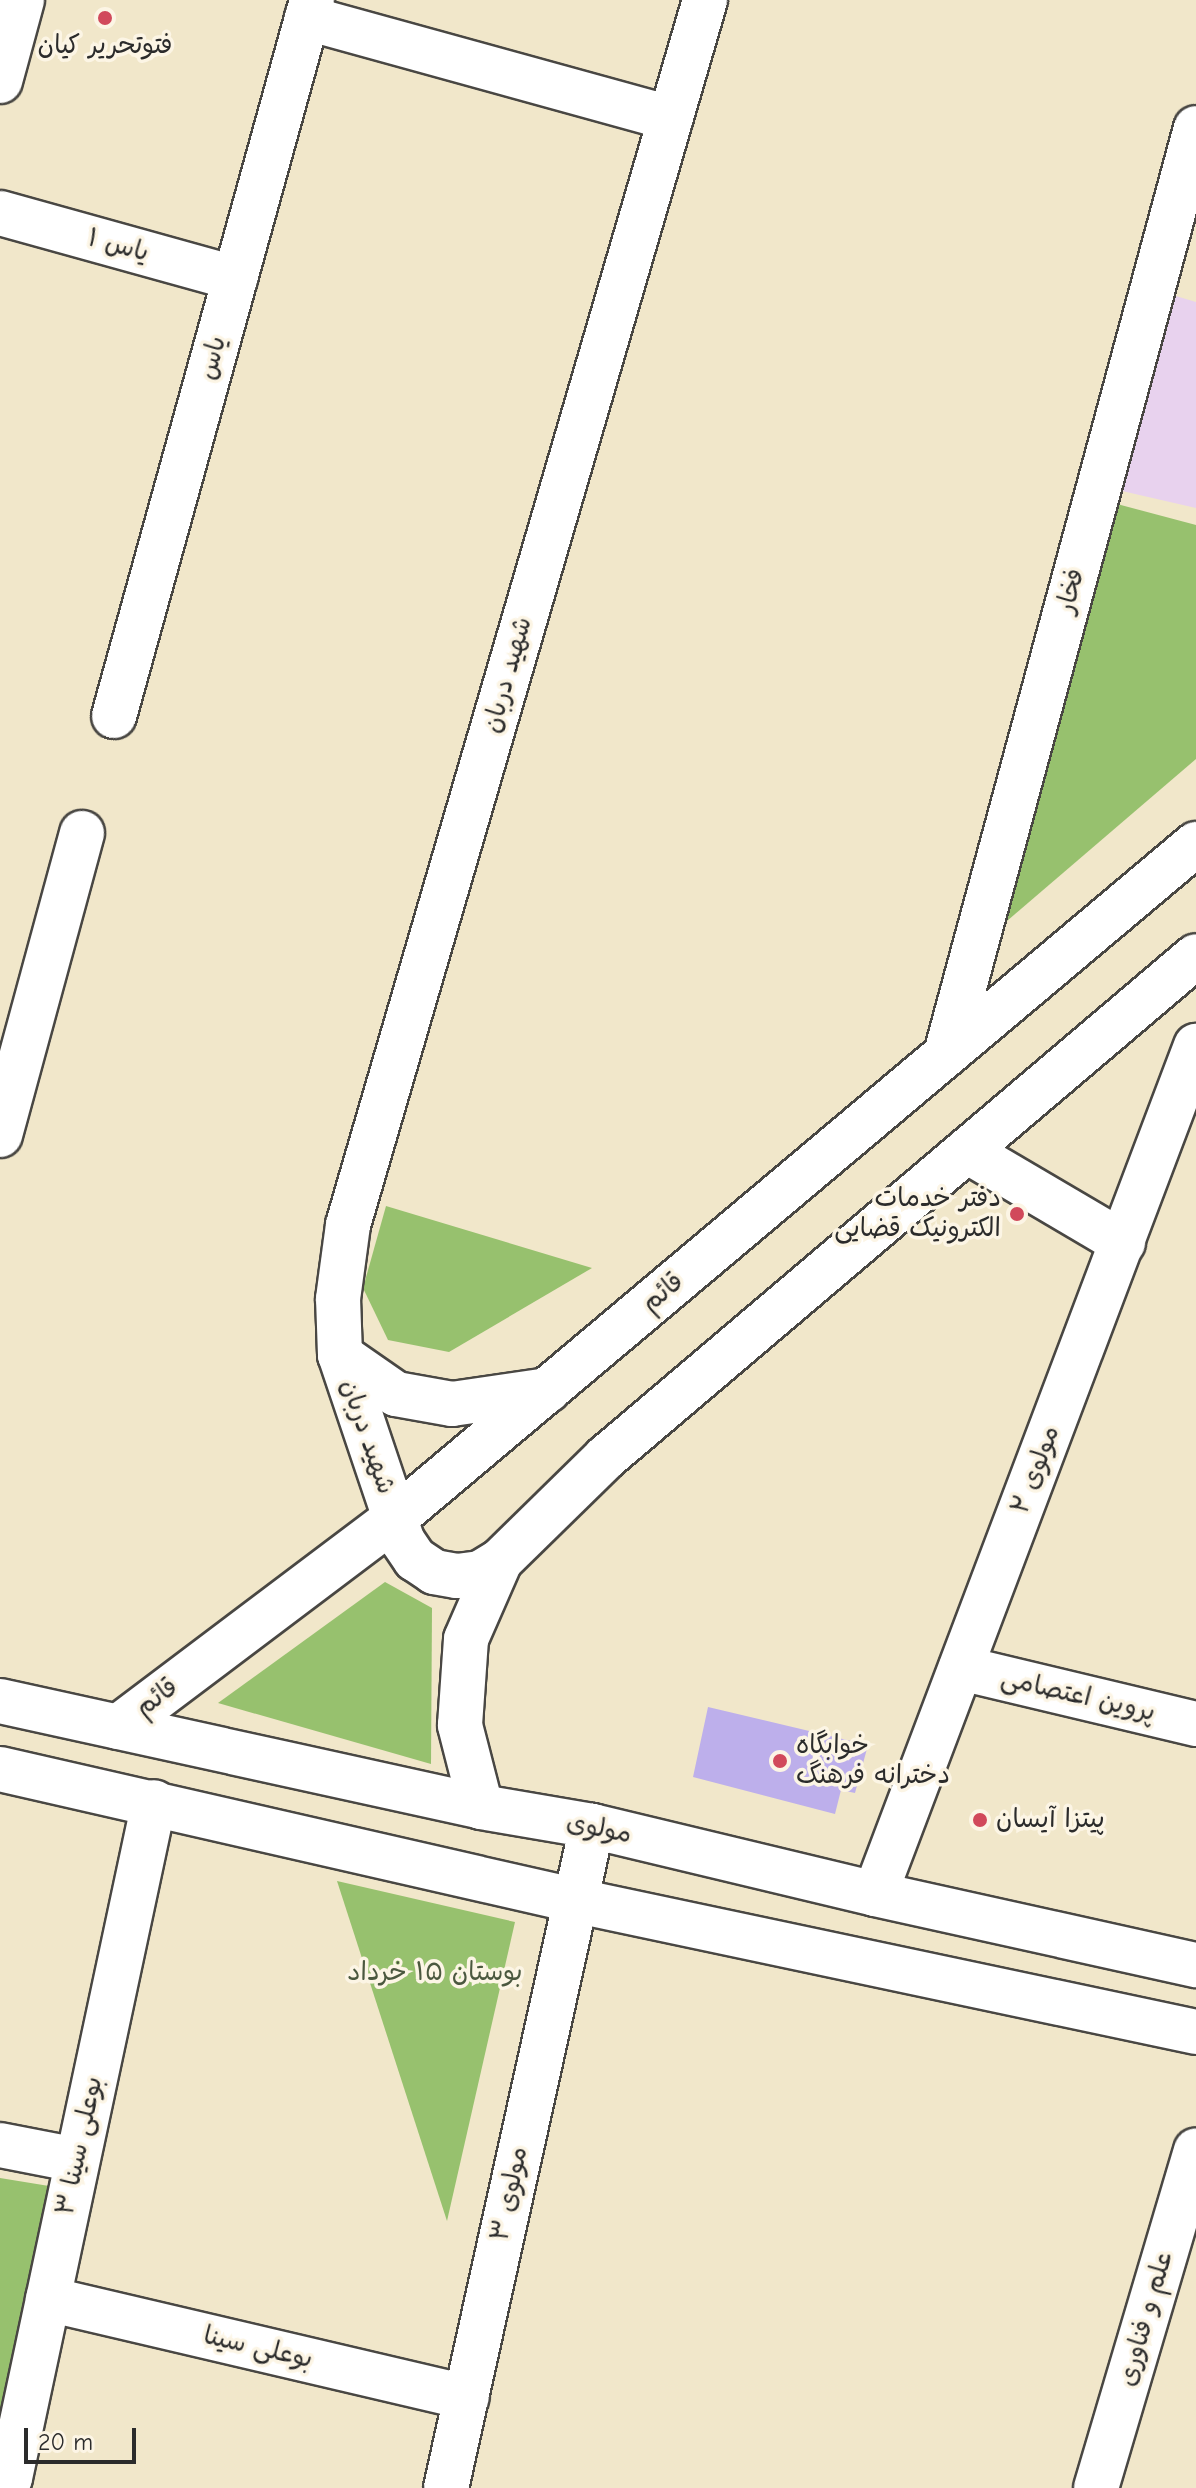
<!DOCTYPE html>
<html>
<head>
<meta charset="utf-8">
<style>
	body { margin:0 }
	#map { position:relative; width:1196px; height:2488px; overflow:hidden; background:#f1e7ca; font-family:"Comic Neue","Playpen Sans Arabic",sans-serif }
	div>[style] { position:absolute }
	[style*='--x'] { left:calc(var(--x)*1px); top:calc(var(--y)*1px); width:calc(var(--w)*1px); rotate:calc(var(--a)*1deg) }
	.built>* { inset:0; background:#e8d2ee }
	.green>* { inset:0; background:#97c16e }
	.building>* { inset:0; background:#bdafeb }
	.roads { filter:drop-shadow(2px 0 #494743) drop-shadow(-2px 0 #494743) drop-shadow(0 2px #494743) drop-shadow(0 -2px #494743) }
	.minor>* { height:44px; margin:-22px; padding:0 22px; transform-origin:22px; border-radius:22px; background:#fff }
	.major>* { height:44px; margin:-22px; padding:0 22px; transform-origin:22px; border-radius:22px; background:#fff }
	.dots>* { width:22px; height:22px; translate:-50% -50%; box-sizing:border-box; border:4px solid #fcf5e5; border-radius:50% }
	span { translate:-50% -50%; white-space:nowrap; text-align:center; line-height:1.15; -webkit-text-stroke:7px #fcf5e5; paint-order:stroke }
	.poi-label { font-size:26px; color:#2b2b2b }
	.right { translate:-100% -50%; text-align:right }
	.left { translate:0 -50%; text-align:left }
	.street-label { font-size:26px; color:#2b2b2b }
	.park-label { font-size:26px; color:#4b583f }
	.scale { position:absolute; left:24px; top:2428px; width:112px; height:36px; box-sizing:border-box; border:4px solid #2b2b2b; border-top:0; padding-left:10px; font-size:24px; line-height:28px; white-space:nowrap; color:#2b2b2b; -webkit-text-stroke:6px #fcf5e5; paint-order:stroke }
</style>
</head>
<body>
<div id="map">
	<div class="built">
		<div style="clip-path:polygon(1159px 291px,1196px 302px,1196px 508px,1109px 488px)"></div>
	</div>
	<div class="green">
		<div style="clip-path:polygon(1102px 500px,1196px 525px,1196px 759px,993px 933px)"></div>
		<div style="clip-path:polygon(386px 1206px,592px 1268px,449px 1352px,388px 1340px,363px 1288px)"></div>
		<div style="clip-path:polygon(385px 1582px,432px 1608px,431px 1764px,218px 1703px)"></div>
		<div style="clip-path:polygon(337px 1881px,515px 1922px,447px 2221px)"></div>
		<div style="clip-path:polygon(0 2178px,49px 2186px,0 2451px)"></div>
	</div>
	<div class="building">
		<div style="clip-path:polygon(708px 1707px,868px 1745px,855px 1793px,841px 1790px,835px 1814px,693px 1777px)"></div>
	</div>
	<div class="roads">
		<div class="minor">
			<div style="--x:307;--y:18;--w:377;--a:15.4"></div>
			<div style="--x:0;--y:213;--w:244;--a:15.5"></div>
			<div style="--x:114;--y:716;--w:743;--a:-74.54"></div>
			<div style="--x:946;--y:1054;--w:959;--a:-74.89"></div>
			<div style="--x:0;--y:1135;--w:313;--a:-74.8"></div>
			<div style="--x:967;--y:1151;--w:181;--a:30.5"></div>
			<div style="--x:340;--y:1355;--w:68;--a:34.9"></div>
			<div style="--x:396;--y:1394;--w:57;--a:10.1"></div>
			<div style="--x:452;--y:1404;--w:97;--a:-8.3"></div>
			<div style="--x:395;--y:1518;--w:172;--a:-108.6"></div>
			<div style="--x:340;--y:1355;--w:56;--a:-92"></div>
			<div style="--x:338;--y:1299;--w:75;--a:-82.3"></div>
			<div style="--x:348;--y:1225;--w:1276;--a:-73.75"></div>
			<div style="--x:961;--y:1668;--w:242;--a:13.4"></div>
			<div style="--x:875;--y:1894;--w:907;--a:-69.27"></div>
			<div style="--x:0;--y:2145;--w:78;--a:11"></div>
			<div style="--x:48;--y:2299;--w:430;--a:13.2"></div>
			<div style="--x:0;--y:2488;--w:14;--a:-45"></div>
			<div style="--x:10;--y:2478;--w:691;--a:-77.97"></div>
			<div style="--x:446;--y:2488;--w:678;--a:-77.56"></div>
			<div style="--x:1096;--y:2488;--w:352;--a:-73.5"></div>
		</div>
		<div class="major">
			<div style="--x:0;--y:81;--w:84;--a:-74.8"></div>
			<div style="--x:395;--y:1518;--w:23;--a:72"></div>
			<div style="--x:402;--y:1540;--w:23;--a:56"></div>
			<div style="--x:415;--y:1559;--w:23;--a:34"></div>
			<div style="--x:434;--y:1572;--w:23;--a:10"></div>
			<div style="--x:457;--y:1576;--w:23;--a:-7"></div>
			<div style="--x:480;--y:1573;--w:23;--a:-31"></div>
			<div style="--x:0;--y:1701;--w:493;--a:12.4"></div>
			<div style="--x:481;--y:1807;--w:113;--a:9.7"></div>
			<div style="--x:592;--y:1826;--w:291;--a:13.5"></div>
			<div style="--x:875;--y:1894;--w:329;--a:12.5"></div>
			<div style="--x:118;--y:1727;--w:347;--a:-37"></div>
			<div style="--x:395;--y:1518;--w:1047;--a:-40.08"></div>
			<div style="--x:0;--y:1769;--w:588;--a:12.88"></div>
			<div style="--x:573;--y:1900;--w:637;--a:11.96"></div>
			<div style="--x:481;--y:1807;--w:85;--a:-104.4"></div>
			<div style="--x:460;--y:1725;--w:86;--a:-86"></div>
			<div style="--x:466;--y:1639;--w:85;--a:-66.4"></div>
			<div style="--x:500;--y:1561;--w:147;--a:-44.4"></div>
			<div style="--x:605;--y:1458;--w:775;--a:-40.34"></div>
		</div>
	</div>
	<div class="dots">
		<div style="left:105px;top:18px;background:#d1495b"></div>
		<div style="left:1017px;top:1214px;background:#d1495b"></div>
		<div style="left:780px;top:1761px;background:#d1495b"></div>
		<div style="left:980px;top:1820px;background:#d1495b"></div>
	</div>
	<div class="poi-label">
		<span style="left:105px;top:46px">فتوتحریر کیان</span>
		<span class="right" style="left:1001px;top:1214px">دفتر خدمات<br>الکترونیک قضایی</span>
		<span class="left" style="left:796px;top:1761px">خوابگاه<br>دخترانه فرهنگ</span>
		<span class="left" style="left:996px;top:1820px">پیتزا آیسان</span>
	</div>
	<div class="street-label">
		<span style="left:118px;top:246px;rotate:15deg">یاس ۱</span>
		<span style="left:213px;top:358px;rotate:-75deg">یاس</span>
		<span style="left:1071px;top:591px;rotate:-75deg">فخار</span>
		<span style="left:508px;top:675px;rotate:-74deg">شهید دربان</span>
		<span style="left:663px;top:1293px;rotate:-40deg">قائم</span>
		<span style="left:367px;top:1437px;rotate:71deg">شهید دربان</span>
		<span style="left:1036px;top:1470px;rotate:-69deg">مولوی ۲</span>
		<span style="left:1078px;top:1696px;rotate:13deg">پروین اعتصامی</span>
		<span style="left:157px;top:1698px;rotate:-37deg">قائم</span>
		<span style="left:599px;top:1829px;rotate:12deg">مولوی</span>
		<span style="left:80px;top:2146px;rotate:-78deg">بوعلی سینا ۳</span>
		<span style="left:510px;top:2194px;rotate:-78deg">مولوی ۳</span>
		<span style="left:1146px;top:2319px;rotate:-74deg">علم و فناوری</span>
		<span style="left:258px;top:2348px;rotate:13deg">بوعلی سینا</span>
	</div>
	<div class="park-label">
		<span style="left:435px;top:1973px">بوستان ۱۵ خرداد</span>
	</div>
	<div class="scale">20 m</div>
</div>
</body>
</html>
